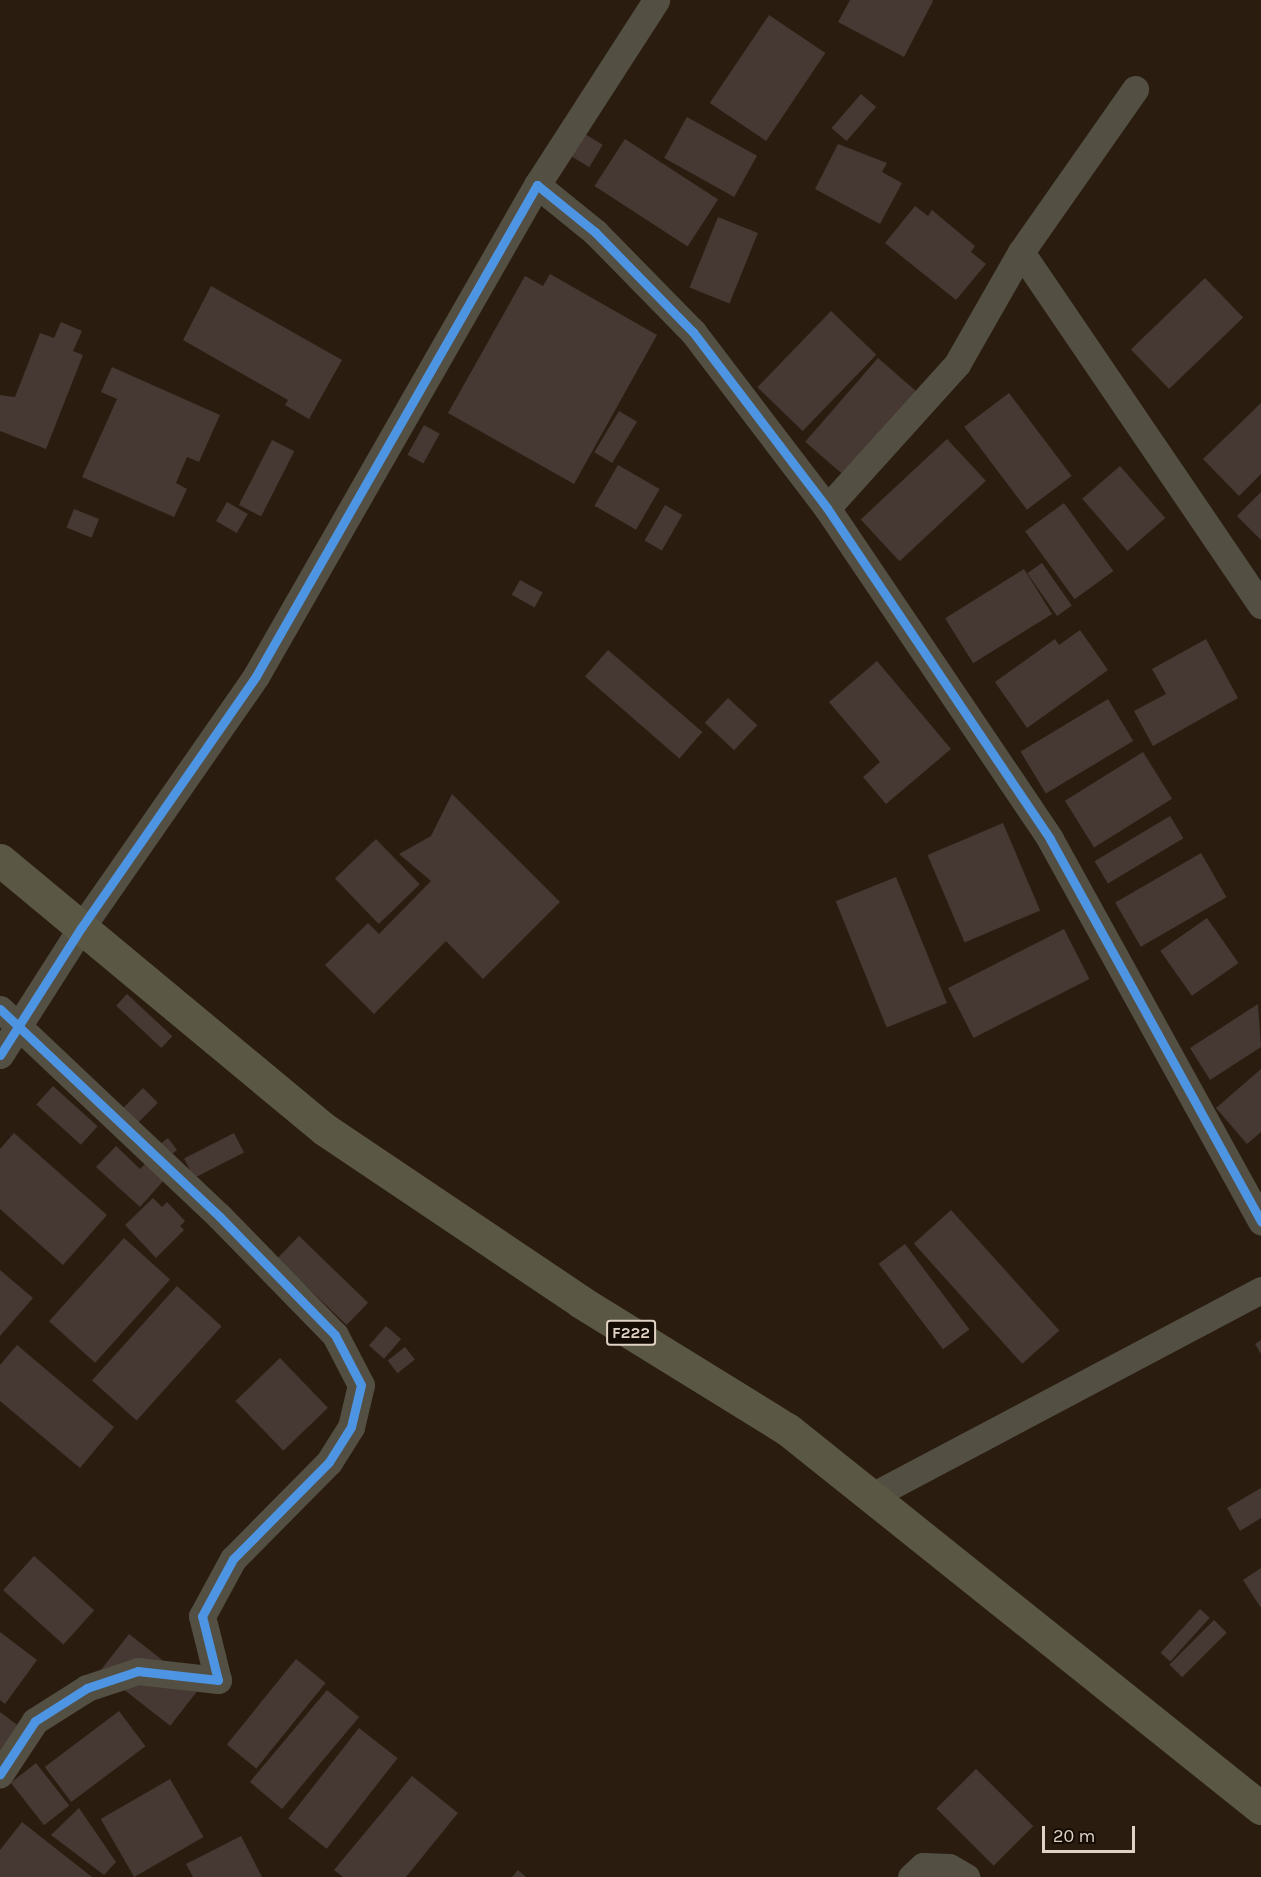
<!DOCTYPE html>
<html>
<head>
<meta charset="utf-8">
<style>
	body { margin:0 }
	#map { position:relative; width:1261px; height:1877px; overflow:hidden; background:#2a1d10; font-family:Karla,sans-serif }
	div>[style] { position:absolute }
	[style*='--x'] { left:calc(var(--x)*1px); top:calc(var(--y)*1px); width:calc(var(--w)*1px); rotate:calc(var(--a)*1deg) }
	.building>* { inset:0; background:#463832; transform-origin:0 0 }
	.street>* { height:27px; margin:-13.5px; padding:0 13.5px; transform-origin:13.5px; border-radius:13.5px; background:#534f43 }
	.primary>* { height:33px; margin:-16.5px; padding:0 16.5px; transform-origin:16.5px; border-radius:16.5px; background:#5b5745 }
	.cycleway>* { height:9px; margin:-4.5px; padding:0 4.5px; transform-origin:4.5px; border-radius:4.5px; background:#4d94e3 }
	span { translate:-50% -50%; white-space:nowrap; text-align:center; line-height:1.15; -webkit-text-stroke:4.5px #140b03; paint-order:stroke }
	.shield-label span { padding:2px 4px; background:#140b03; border:2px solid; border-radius:4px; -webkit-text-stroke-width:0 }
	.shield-label { font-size:16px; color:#e0d2c4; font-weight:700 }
	.scale { position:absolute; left:1042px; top:1826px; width:93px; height:27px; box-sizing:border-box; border:3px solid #e0d2c4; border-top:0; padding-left:8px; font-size:18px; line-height:21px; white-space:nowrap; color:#e0d2c4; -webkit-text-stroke:4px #140b03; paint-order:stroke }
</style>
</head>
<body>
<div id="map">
	<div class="building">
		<div style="clip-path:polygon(850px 0,932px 0,933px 1px,904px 57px,838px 22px)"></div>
		<div style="left:769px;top:15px;width:68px;height:106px;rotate:34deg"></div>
		<div style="left:861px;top:94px;width:20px;height:45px;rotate:41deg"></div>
		<div style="left:687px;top:117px;width:80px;height:47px;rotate:29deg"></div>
		<div style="left:583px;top:133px;width:23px;height:26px;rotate:31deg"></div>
		<div style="left:625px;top:139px;width:111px;height:56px;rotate:33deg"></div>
		<div style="clip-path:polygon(838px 144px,887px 163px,882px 172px,902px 183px,880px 224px,815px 189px)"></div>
		<div style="clip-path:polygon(915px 206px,928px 216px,932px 210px,975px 246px,971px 252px,986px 264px,956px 300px,885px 243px)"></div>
		<div style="left:718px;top:217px;width:43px;height:76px;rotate:22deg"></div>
		<div style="clip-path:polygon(550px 274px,657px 335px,574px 484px,448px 413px,525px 276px,543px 286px)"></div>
		<div style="left:1205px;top:278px;width:55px;height:103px;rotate:46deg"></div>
		<div style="clip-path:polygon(211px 286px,342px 360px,309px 419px,285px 405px,288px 400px,183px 340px)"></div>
		<div style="left:831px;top:311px;width:63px;height:106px;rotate:44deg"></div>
		<div style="clip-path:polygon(61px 322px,82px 331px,73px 351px,83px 355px,46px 449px,0 431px,0 395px,15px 397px,40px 333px,54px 338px)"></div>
		<div style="left:878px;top:358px;width:53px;height:111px;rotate:41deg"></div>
		<div style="clip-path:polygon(112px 367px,220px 415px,199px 462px,187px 457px,176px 483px,187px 489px,174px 517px,82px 477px,117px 399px,101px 392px)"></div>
		<div style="left:1009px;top:393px;width:104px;height:56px;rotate:53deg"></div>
		<div style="clip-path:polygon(1261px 403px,1261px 474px,1239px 496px,1203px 459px)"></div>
		<div style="left:619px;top:411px;width:21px;height:48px;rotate:31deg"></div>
		<div style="left:424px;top:425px;width:18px;height:34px;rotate:29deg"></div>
		<div style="left:947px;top:439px;width:57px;height:118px;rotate:47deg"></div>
		<div style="left:272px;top:440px;width:25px;height:73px;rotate:27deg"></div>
		<div style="left:618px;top:465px;width:48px;height:47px;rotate:30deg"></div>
		<div style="left:1120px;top:466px;width:69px;height:50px;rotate:49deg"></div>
		<div style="clip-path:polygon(1261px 492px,1261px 540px,1237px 516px)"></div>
		<div style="left:227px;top:502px;width:24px;height:22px;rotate:30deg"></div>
		<div style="left:1064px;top:503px;width:84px;height:48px;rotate:54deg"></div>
		<div style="left:665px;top:505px;width:20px;height:41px;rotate:30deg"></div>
		<div style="left:74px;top:509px;width:27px;height:20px;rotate:22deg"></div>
		<div style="left:1042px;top:563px;width:52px;height:18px;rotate:55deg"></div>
		<div style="left:1024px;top:569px;width:53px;height:93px;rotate:58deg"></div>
		<div style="left:520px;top:580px;width:26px;height:17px;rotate:29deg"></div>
		<div style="clip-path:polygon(1080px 630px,1108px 670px,1027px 728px,995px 682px,1055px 639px,1059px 645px)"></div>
		<div style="clip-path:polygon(1206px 639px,1238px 698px,1153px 746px,1134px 711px,1166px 694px,1152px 669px)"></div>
		<div style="left:608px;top:650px;width:125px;height:35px;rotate:41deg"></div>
		<div style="clip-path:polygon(877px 661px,951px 749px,886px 804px,863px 777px,880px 762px,829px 702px)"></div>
		<div style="left:728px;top:698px;width:40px;height:34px;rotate:43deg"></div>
		<div style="left:1108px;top:699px;width:49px;height:102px;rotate:59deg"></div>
		<div style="left:1143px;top:752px;width:55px;height:92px;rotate:58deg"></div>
		<div style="clip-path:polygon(452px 794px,560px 902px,483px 979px,446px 941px,374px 1014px,325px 965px,368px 923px,379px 934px,431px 881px,399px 854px,431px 836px)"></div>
		<div style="left:1170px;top:816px;width:26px;height:88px;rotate:59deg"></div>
		<div style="left:1003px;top:823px;width:95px;height:82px;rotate:67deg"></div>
		<div style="left:376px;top:839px;width:63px;height:57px;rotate:46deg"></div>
		<div style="left:1201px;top:853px;width:51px;height:99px;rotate:60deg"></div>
		<div style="left:896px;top:877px;width:136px;height:65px;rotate:68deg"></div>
		<div style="left:1207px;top:918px;width:55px;height:57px;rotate:55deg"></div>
		<div style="left:1064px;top:929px;width:56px;height:130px;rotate:63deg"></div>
		<div style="left:127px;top:994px;width:62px;height:16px;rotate:43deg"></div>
		<div style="clip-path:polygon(1258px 1004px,1261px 1047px,1210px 1080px,1190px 1048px)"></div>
		<div style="clip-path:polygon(1261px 1069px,1261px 1132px,1247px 1144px,1216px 1108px)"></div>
		<div style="left:53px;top:1086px;width:60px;height:25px;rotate:42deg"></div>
		<div style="left:143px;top:1088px;width:21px;height:31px;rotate:45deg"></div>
		<div style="clip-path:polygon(14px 1133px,107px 1215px,63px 1265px,0 1209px,0 1149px)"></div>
		<div style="left:234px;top:1133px;width:22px;height:56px;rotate:63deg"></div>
		<div style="left:168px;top:1138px;width:15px;height:9px;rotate:53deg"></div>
		<div style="clip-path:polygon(116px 1146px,140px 1169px,146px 1163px,164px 1180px,140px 1207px,96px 1167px)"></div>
		<div style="clip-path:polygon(153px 1198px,162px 1207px,167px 1202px,185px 1221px,180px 1226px,184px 1230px,156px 1258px,125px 1225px)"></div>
		<div style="left:951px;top:1210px;width:162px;height:50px;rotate:48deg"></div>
		<div style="left:299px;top:1236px;width:96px;height:31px;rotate:44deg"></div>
		<div style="left:124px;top:1238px;width:62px;height:112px;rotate:42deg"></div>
		<div style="left:905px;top:1244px;width:107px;height:33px;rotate:53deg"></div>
		<div style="clip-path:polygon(0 1270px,33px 1298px,0 1336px)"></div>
		<div style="left:177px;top:1286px;width:60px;height:127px;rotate:42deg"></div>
		<div style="left:386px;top:1326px;width:20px;height:26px;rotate:41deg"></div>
		<div style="clip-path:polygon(1261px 1340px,1261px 1354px,1255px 1344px)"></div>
		<div style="clip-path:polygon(17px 1345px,114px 1427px,80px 1468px,0 1401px,0 1365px)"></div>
		<div style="left:405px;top:1347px;width:16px;height:22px;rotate:52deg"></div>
		<div style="left:280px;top:1358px;width:69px;height:62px;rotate:46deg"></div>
		<div style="clip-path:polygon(1261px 1488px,1261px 1518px,1240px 1531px,1227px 1508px)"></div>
		<div style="left:34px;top:1556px;width:81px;height:46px;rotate:42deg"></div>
		<div style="clip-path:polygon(1261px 1568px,1261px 1608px,1243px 1580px)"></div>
		<div style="left:1200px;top:1609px;width:13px;height:59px;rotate:42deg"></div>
		<div style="left:1214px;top:1620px;width:18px;height:63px;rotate:45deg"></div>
		<div style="clip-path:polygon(0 1632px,37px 1660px,5px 1704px,0 1700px)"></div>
		<div style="left:129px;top:1634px;width:89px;height:47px;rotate:38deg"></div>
		<div style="left:296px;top:1659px;width:38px;height:110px;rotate:39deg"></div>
		<div style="left:327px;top:1690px;width:42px;height:120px;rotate:40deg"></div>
		<div style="left:119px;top:1711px;width:44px;height:93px;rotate:53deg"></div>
		<div style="clip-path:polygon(0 1712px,20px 1727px,0 1752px)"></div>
		<div style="left:359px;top:1728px;width:49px;height:115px;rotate:38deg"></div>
		<div style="left:36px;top:1763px;width:54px;height:32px;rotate:52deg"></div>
		<div style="left:976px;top:1769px;width:81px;height:56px;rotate:45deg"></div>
		<div style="clip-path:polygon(412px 1776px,458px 1813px,406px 1877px,343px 1877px,334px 1870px)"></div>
		<div style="left:170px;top:1779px;width:67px;height:80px;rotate:60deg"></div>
		<div style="clip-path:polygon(79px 1808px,116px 1862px,104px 1875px,51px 1835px)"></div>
		<div style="clip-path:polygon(22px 1822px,92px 1877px,0 1877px,0 1850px)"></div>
		<div style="clip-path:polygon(241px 1836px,262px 1877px,193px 1877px,186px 1864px)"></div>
		<div style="clip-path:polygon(518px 1870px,526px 1877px,512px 1877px)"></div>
	</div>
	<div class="street">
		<div style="--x:537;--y:185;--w:220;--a:-57.2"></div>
		<div style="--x:1021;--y:252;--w:427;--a:55.8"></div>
		<div style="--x:827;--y:508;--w:194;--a:-47.9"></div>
		<div style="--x:957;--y:364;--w:129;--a:-60.3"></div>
		<div style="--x:1021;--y:252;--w:199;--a:-55"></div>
		<div style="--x:0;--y:1009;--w:301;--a:43.4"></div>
		<div style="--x:219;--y:1216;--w:166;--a:45.7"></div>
		<div style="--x:335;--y:1335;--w:56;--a:62.5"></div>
		<div style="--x:361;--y:1385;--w:43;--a:103.4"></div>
		<div style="--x:351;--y:1427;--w:41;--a:122.2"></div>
		<div style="--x:329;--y:1462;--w:136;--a:134.7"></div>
		<div style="--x:233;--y:1559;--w:65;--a:118.5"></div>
		<div style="--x:202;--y:1616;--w:66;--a:76"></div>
		<div style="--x:218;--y:1680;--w:81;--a:-173.6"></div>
		<div style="--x:138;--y:1671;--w:54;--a:161.6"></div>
		<div style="--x:87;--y:1688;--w:62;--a:147.6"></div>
		<div style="--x:35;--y:1721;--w:64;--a:123.4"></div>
		<div style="--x:0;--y:1055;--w:151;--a:-57.5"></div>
		<div style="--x:81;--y:928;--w:307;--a:-55.2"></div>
		<div style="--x:256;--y:676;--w:566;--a:-60.22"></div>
		<div style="--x:537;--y:185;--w:75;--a:39"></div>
		<div style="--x:595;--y:232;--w:140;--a:45.6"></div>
		<div style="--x:693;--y:332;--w:221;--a:52.7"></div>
		<div style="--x:827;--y:508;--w:399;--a:56"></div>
		<div style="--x:1050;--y:839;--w:437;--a:61.1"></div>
		<div style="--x:872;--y:1496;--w:440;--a:-27.9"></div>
		<div style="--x:911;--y:1877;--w:16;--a:-43"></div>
		<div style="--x:923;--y:1866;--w:26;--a:2"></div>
		<div style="--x:949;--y:1867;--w:20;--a:30"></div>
	</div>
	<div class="primary">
		<div style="--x:0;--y:860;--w:421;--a:39.7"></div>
		<div style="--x:324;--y:1129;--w:310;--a:33.9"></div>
		<div style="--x:581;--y:1302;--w:242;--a:31.7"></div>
		<div style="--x:787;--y:1429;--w:607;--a:38.65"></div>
	</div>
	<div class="cycleway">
		<div style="--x:0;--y:1009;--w:301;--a:43.4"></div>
		<div style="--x:219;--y:1216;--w:166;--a:45.7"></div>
		<div style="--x:335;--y:1335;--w:56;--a:62.5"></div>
		<div style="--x:361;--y:1385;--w:43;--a:103.4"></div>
		<div style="--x:351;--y:1427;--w:41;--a:122.2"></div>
		<div style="--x:329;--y:1462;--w:136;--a:134.7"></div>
		<div style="--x:233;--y:1559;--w:65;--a:118.5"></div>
		<div style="--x:202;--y:1616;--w:66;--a:76"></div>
		<div style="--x:218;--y:1680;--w:81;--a:-173.6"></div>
		<div style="--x:138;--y:1671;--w:54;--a:161.6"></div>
		<div style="--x:87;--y:1688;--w:62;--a:147.6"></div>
		<div style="--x:35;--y:1721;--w:64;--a:123.4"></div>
		<div style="--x:0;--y:1055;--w:151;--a:-57.5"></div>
		<div style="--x:81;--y:928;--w:307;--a:-55.2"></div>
		<div style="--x:256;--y:676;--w:566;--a:-60.22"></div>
		<div style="--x:537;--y:185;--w:75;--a:39"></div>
		<div style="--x:595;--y:232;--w:140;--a:45.6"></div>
		<div style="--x:693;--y:332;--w:221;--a:52.7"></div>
		<div style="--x:827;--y:508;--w:399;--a:56"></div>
		<div style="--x:1050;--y:839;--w:437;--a:61.1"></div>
	</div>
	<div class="shield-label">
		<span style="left:631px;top:1333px">F222</span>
	</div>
	<div class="scale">20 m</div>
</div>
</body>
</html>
